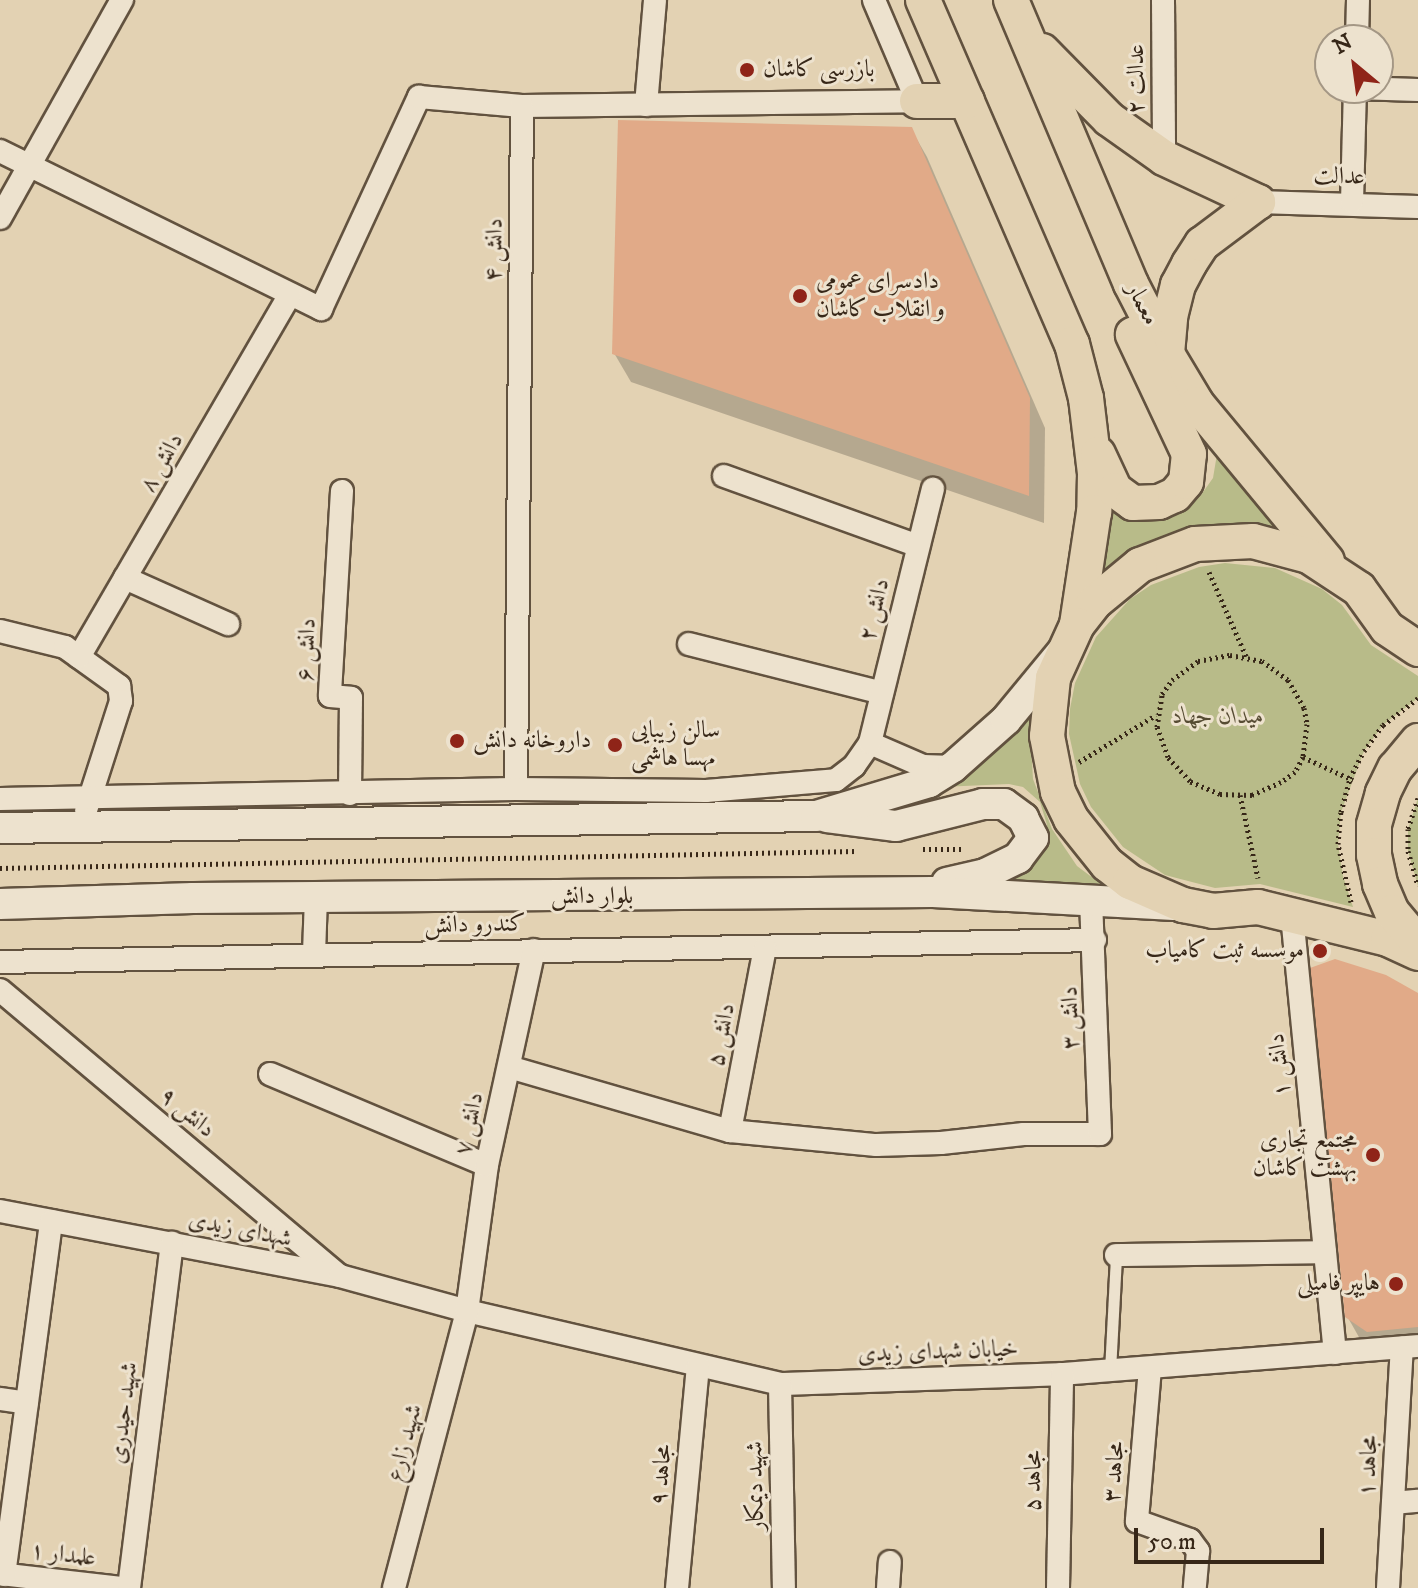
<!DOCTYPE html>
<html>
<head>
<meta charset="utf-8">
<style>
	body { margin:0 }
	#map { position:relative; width:1418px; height:1588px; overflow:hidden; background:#e3d2b3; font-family:"IM FELL DW Pica",Amiri,serif }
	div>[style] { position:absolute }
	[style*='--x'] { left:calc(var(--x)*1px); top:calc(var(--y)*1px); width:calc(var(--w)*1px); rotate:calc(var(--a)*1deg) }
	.green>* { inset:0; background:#b8bb89 }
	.shadow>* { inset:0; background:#0003 }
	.building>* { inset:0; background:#e1aa88 }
	.path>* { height:5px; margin-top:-2.5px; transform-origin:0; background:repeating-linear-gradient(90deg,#372718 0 2px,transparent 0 6px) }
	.roads { filter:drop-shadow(2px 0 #62523f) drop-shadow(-2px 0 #62523f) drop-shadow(0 2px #62523f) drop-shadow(0 -2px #62523f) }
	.service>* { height:11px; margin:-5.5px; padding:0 5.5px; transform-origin:5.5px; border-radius:5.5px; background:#ede2ce }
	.minor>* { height:22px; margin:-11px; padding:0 11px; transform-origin:11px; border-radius:11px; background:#ede2ce }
	.secondary>* { height:30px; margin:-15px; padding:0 15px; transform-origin:15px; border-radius:15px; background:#ede2ce }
	.primary>* { height:34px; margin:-17px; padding:0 17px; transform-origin:17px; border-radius:17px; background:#e3d2b3 }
	.dots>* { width:22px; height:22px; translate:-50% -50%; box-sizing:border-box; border:4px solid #ede2ce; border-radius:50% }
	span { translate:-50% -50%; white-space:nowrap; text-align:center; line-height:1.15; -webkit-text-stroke:6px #ede2ce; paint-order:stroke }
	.poi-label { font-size:24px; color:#372718 }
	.left { translate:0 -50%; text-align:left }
	.right { translate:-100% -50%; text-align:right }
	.street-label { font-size:24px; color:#372718 }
	.park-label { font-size:24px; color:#574c34; font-style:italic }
	.north { position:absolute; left:1314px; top:24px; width:80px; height:80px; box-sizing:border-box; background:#ede2ce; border:2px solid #a49785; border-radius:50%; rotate:331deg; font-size:22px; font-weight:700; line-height:32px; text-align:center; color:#372718 }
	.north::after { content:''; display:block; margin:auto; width:28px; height:36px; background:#8f2418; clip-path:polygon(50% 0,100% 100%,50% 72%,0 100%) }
	.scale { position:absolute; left:1134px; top:1528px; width:190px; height:36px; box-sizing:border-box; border:4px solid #372718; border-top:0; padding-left:10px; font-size:24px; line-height:28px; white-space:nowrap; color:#372718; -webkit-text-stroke:6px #ede2ce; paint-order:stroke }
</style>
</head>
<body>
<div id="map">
	<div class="green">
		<div style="clip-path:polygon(1213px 434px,1290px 537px,1094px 588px,1103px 480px,1188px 503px,1201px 495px,1213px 478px,1217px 454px)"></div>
		<div style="clip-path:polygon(1225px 563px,1275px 568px,1322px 589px,1342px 605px,1371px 645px,1418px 676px,1418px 698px,1383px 725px,1364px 751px,1341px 812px,1338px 844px,1343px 876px,1353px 907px,1260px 884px,1215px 888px,1165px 875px,1123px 847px,1091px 807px,1080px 784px,1069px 734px,1070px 709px,1075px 683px,1096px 637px,1130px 599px,1151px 585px,1199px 567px)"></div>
		<div style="clip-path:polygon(1029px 711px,1033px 779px,1052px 829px,1077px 866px,1101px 884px,994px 880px,1044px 837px,1047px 825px,1040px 802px,1023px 787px,1009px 784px,941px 787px)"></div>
		<div style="clip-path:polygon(1418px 798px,1418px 886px,1408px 851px,1408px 829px)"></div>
	</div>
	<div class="shadow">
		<div style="clip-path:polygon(911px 129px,927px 157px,1045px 428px,1044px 523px,631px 382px,614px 353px)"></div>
		<div style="clip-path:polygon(1418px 995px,1418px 1357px,1385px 1360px,1364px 1346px,1347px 1316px)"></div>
	</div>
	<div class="building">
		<div style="clip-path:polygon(618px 120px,912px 127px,1030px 398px,1029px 496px,612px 354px)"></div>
		<div style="clip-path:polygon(1335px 959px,1386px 975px,1418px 993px,1418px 1327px,1367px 1332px,1345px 1317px,1310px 968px)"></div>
	</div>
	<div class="path">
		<div style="--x:1209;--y:572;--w:92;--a:66.2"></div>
		<div style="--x:1230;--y:655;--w:33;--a:11"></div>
		<div style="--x:1262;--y:661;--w:32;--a:36"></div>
		<div style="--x:1288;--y:680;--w:32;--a:60"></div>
		<div style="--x:1304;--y:708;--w:16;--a:79"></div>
		<div style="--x:1307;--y:724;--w:33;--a:97"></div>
		<div style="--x:1303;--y:757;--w:17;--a:118"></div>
		<div style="--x:1295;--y:772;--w:17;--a:144"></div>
		<div style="--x:1281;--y:782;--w:32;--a:156"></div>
		<div style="--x:1252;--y:795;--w:32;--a:-178"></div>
		<div style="--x:1220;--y:794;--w:33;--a:-157"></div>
		<div style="--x:1190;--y:781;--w:33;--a:-133"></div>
		<div style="--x:1168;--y:757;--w:32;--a:-110"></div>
		<div style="--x:1157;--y:727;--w:33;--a:-81"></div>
		<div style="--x:1162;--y:694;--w:17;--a:-54"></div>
		<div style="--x:1172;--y:680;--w:32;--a:-36"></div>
		<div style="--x:1198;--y:661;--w:33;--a:-11"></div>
		<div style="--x:1303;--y:757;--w:55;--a:24.7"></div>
		<div style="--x:1079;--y:762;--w:90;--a:-31.4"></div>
		<div style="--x:1240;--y:795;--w:85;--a:77.8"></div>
		<div style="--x:1418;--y:798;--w:33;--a:108"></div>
		<div style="--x:1408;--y:829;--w:22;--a:90"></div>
		<div style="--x:1408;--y:851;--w:36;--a:74"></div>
		<div style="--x:923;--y:849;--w:42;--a:0"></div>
		<div style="--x:0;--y:868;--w:857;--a:-1.14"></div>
		<div style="--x:1351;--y:902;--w:59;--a:-102.6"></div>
		<div style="--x:1338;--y:844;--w:32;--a:-85"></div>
		<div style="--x:1341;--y:812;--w:35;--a:-75"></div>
		<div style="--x:1350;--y:778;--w:30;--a:-63"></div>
		<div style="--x:1364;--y:751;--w:32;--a:-54"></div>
		<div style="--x:1383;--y:725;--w:44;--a:-37.6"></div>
	</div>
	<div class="roads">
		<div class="service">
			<div style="--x:1110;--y:1371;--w:116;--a:-87"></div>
		</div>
		<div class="minor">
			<div style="--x:1163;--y:0;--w:158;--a:89.6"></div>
			<div style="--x:1357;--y:40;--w:40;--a:-88.6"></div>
			<div style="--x:1355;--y:88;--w:63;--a:1.8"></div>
			<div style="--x:646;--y:105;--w:105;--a:-85.1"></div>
			<div style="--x:0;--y:151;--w:358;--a:26.2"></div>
			<div style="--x:321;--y:309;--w:234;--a:-65.2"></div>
			<div style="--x:419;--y:97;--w:103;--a:5"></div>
			<div style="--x:522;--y:106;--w:395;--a:-0.7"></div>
			<div style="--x:917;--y:101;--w:110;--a:-113.1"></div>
			<div style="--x:1258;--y:202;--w:160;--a:1.8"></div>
			<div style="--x:1352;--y:202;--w:114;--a:-88.5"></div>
			<div style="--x:0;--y:218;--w:250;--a:-60.8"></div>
			<div style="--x:724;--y:476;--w:206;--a:19.8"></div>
			<div style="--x:342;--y:491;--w:205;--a:93.4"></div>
			<div style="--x:330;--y:696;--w:21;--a:5"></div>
			<div style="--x:351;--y:698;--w:96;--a:90.6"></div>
			<div style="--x:125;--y:578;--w:113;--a:24.1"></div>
			<div style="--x:0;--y:631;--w:67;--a:13.8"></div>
			<div style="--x:65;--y:647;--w:67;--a:35.8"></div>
			<div style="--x:119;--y:686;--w:15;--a:82"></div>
			<div style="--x:121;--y:701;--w:114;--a:107.8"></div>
			<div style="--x:689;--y:644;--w:199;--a:14.2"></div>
			<div style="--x:79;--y:657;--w:419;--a:-59.8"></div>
			<div style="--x:870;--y:743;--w:58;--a:23.5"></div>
			<div style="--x:923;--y:766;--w:30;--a:2"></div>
			<div style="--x:516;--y:789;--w:683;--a:-89.5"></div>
			<div style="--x:0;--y:799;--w:516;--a:-1.11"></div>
			<div style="--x:516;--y:789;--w:190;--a:0.6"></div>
			<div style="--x:706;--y:791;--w:130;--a:-4.8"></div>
			<div style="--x:836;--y:780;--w:23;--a:-38"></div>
			<div style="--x:854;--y:766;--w:28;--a:-55"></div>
			<div style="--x:870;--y:743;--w:262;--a:-76.1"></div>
			<div style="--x:1292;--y:915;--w:440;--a:84.4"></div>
			<div style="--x:314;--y:954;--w:56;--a:-88"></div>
			<div style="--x:0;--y:962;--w:1095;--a:-1.15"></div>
			<div style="--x:0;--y:990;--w:443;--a:40.1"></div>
			<div style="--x:509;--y:1067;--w:230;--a:16.2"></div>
			<div style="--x:730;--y:1131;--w:147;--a:5.5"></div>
			<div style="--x:876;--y:1145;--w:65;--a:-1.8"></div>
			<div style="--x:941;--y:1143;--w:83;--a:-6.2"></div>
			<div style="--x:1024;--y:1134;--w:76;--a:0"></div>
			<div style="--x:1100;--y:1134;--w:233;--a:-92.2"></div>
			<div style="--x:270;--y:1074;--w:235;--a:22.8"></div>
			<div style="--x:730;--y:1131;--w:186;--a:-79.2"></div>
			<div style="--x:0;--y:1211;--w:346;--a:10.8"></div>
			<div style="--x:340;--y:1276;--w:132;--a:15.4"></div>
			<div style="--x:467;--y:1311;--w:321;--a:13.1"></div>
			<div style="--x:780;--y:1384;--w:282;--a:-2"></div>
			<div style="--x:1062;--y:1374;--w:357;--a:-4.5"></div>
			<div style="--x:1116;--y:1255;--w:209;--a:-0.8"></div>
			<div style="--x:1150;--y:1368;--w:154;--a:94.9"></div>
			<div style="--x:1137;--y:1521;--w:56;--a:19.7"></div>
			<div style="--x:1190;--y:1540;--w:14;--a:54"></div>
			<div style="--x:1198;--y:1551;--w:37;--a:95"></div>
			<div style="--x:780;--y:1384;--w:204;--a:88.9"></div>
			<div style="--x:0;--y:1399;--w:27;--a:8"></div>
			<div style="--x:1393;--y:1503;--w:25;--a:-5"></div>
			<div style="--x:0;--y:1574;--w:122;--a:6.6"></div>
			<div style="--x:4;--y:1575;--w:357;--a:-82.4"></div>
			<div style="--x:129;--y:1588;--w:348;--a:-82.9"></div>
			<div style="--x:394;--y:1588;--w:286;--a:-75.2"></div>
			<div style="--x:467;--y:1311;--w:147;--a:-82.2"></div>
			<div style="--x:487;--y:1165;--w:220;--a:-77.7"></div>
			<div style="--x:677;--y:1588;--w:223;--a:-84.6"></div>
			<div style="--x:888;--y:1588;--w:26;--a:-86"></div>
			<div style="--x:1058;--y:1588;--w:214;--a:-88.9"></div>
			<div style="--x:1388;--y:1588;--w:241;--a:-86.7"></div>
		</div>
		<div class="secondary">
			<div style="--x:827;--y:817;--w:70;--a:7.4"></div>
			<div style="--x:896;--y:826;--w:90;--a:-14.2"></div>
			<div style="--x:983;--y:804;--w:21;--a:0"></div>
			<div style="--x:1004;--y:804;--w:24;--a:36"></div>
			<div style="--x:1023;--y:818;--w:22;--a:63"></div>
			<div style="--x:1033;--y:838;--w:25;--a:127"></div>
			<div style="--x:1018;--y:858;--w:37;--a:154"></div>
			<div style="--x:985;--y:874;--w:39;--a:167"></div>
			<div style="--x:0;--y:828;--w:816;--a:-0.84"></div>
			<div style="--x:816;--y:816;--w:118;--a:-16.7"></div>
			<div style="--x:929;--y:782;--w:28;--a:-32"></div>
			<div style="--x:953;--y:767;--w:71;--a:-41.6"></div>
			<div style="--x:1006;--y:720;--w:88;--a:-50.5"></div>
			<div style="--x:0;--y:904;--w:193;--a:-1.8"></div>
			<div style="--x:193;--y:898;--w:740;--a:-0.46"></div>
			<div style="--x:933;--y:892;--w:241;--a:3.1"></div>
		</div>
		<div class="primary">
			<div style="--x:923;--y:0;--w:375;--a:66.6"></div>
			<div style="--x:1072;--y:344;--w:56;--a:75.5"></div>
			<div style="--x:1086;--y:398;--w:76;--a:83.2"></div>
			<div style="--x:1095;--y:473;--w:39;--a:91"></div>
			<div style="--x:1094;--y:512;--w:114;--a:98.6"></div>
			<div style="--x:1011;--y:0;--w:308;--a:67.1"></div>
			<div style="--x:1131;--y:284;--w:79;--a:62.8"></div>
			<div style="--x:1167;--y:354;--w:58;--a:59"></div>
			<div style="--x:1197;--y:404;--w:204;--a:50.4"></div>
			<div style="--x:1042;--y:51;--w:95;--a:45.4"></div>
			<div style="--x:1109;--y:119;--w:67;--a:35.3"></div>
			<div style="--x:1164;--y:158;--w:104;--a:25.1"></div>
			<div style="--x:917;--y:101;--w:50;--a:0"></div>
			<div style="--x:1167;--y:354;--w:37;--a:-85"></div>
			<div style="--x:1170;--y:317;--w:33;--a:-76"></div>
			<div style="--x:1178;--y:285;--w:24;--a:-62"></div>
			<div style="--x:1189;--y:264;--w:24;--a:-57"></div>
			<div style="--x:1202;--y:244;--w:70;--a:-36.9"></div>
			<div style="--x:1098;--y:454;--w:40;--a:65"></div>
			<div style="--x:1115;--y:490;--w:22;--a:36"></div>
			<div style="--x:1133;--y:503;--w:26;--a:-2"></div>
			<div style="--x:1159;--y:502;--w:17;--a:-24"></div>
			<div style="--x:1175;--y:495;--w:17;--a:-50"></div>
			<div style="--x:1186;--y:482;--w:28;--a:-84"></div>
			<div style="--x:1189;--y:454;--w:132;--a:-115.2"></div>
			<div style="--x:1418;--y:649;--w:37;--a:-146"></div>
			<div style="--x:1387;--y:628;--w:48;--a:-125.7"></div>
			<div style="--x:1359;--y:589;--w:60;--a:-146.6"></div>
			<div style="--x:1309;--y:556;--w:58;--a:-165"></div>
			<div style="--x:1253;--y:541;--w:58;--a:177"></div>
			<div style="--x:1195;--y:544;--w:59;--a:159.1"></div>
			<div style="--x:1140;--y:565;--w:58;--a:140.6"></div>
			<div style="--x:1095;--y:602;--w:29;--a:128"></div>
			<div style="--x:1077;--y:625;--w:58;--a:114.4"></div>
			<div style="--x:1053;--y:678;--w:58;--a:95.9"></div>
			<div style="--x:1047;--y:736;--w:57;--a:78.9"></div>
			<div style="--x:1058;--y:792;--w:30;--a:64"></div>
			<div style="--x:1071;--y:819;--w:58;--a:51.3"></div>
			<div style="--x:1107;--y:864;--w:29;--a:38"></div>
			<div style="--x:1130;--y:882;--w:58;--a:23.5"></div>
			<div style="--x:1183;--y:905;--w:31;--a:11"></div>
			<div style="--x:1213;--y:911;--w:45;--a:-5.1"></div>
			<div style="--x:1258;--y:907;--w:134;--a:13.8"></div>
			<div style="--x:1388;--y:939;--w:33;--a:25"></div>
			<div style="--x:1418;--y:741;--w:35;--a:130"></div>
			<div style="--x:1395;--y:768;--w:28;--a:116"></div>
			<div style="--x:1383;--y:793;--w:33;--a:106"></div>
			<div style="--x:1374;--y:825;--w:30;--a:90"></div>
			<div style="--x:1374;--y:855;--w:30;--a:78"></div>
			<div style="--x:1380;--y:884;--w:30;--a:67"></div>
			<div style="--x:1392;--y:912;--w:40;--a:50"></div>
		</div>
	</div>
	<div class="dots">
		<div style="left:747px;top:70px;background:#8f2418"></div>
		<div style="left:800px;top:296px;background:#8f2418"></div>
		<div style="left:457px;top:741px;background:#8f2418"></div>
		<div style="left:615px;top:745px;background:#8f2418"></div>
		<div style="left:1320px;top:951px;background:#8f2418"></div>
		<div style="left:1373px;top:1155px;background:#8f2418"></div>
		<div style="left:1396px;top:1284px;background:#8f2418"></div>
	</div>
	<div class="poi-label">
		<span class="left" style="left:763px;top:70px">بازرسی کاشان</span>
		<span class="left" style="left:816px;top:296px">دادسرای عمومی<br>و انقلاب کاشان</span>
		<span class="left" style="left:631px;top:745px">سالن زیبایی<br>مهسا هاشمی</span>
		<span class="left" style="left:473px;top:741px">داروخانه دانش</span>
		<span class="right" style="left:1304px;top:951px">موسسه ثبت کامیاب</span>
		<span class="right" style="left:1357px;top:1155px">مجتمع تجاری<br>بهشت کاشان</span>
		<span class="right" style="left:1380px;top:1284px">هایپر فامیلی</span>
	</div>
	<div class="street-label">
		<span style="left:1137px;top:79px;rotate:-90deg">عدالت ۲</span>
		<span style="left:1339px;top:177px;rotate:1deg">عدالت</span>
		<span style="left:495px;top:250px;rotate:-89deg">دانش ۴</span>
		<span style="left:1142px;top:304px;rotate:63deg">معمار</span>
		<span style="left:162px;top:463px;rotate:-60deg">دانش ۸</span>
		<span style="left:875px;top:610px;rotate:-76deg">دانش ۲</span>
		<span style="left:307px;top:650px;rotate:-87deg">دانش ۶</span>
		<span style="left:592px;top:897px">بلوار دانش</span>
		<span style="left:475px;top:925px;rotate:-1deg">کندرو دانش</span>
		<span style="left:1071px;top:1018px;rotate:-91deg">دانش ۳</span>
		<span style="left:722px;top:1035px;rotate:-79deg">دانش ۵</span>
		<span style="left:1280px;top:1065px;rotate:-96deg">دانش ۱</span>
		<span style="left:187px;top:1113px;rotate:40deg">دانش ۹</span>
		<span style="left:470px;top:1124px;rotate:-78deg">دانش ۷</span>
		<span style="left:240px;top:1230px;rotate:11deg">شهدای زیدی</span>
		<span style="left:938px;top:1352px;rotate:-2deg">خیابان شهدای زیدی</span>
		<span style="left:124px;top:1413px;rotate:-83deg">شهید حیدری</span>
		<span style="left:405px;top:1443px;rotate:-75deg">شهید زارع</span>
		<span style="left:1369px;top:1466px;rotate:-87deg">مجاهد ۱</span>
		<span style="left:1115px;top:1472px;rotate:-85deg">مجاهد ۳</span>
		<span style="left:662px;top:1475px;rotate:-85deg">مجاهد ۹</span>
		<span style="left:1034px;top:1481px;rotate:-89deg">مجاهد ۵</span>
		<span style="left:756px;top:1486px;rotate:-91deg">شهید دیمکار</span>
		<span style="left:63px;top:1555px;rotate:7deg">علمدار ۱</span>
	</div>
	<div class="park-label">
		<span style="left:1218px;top:717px">میدان جهاد</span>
	</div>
	<div class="north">N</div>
	<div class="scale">50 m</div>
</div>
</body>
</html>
